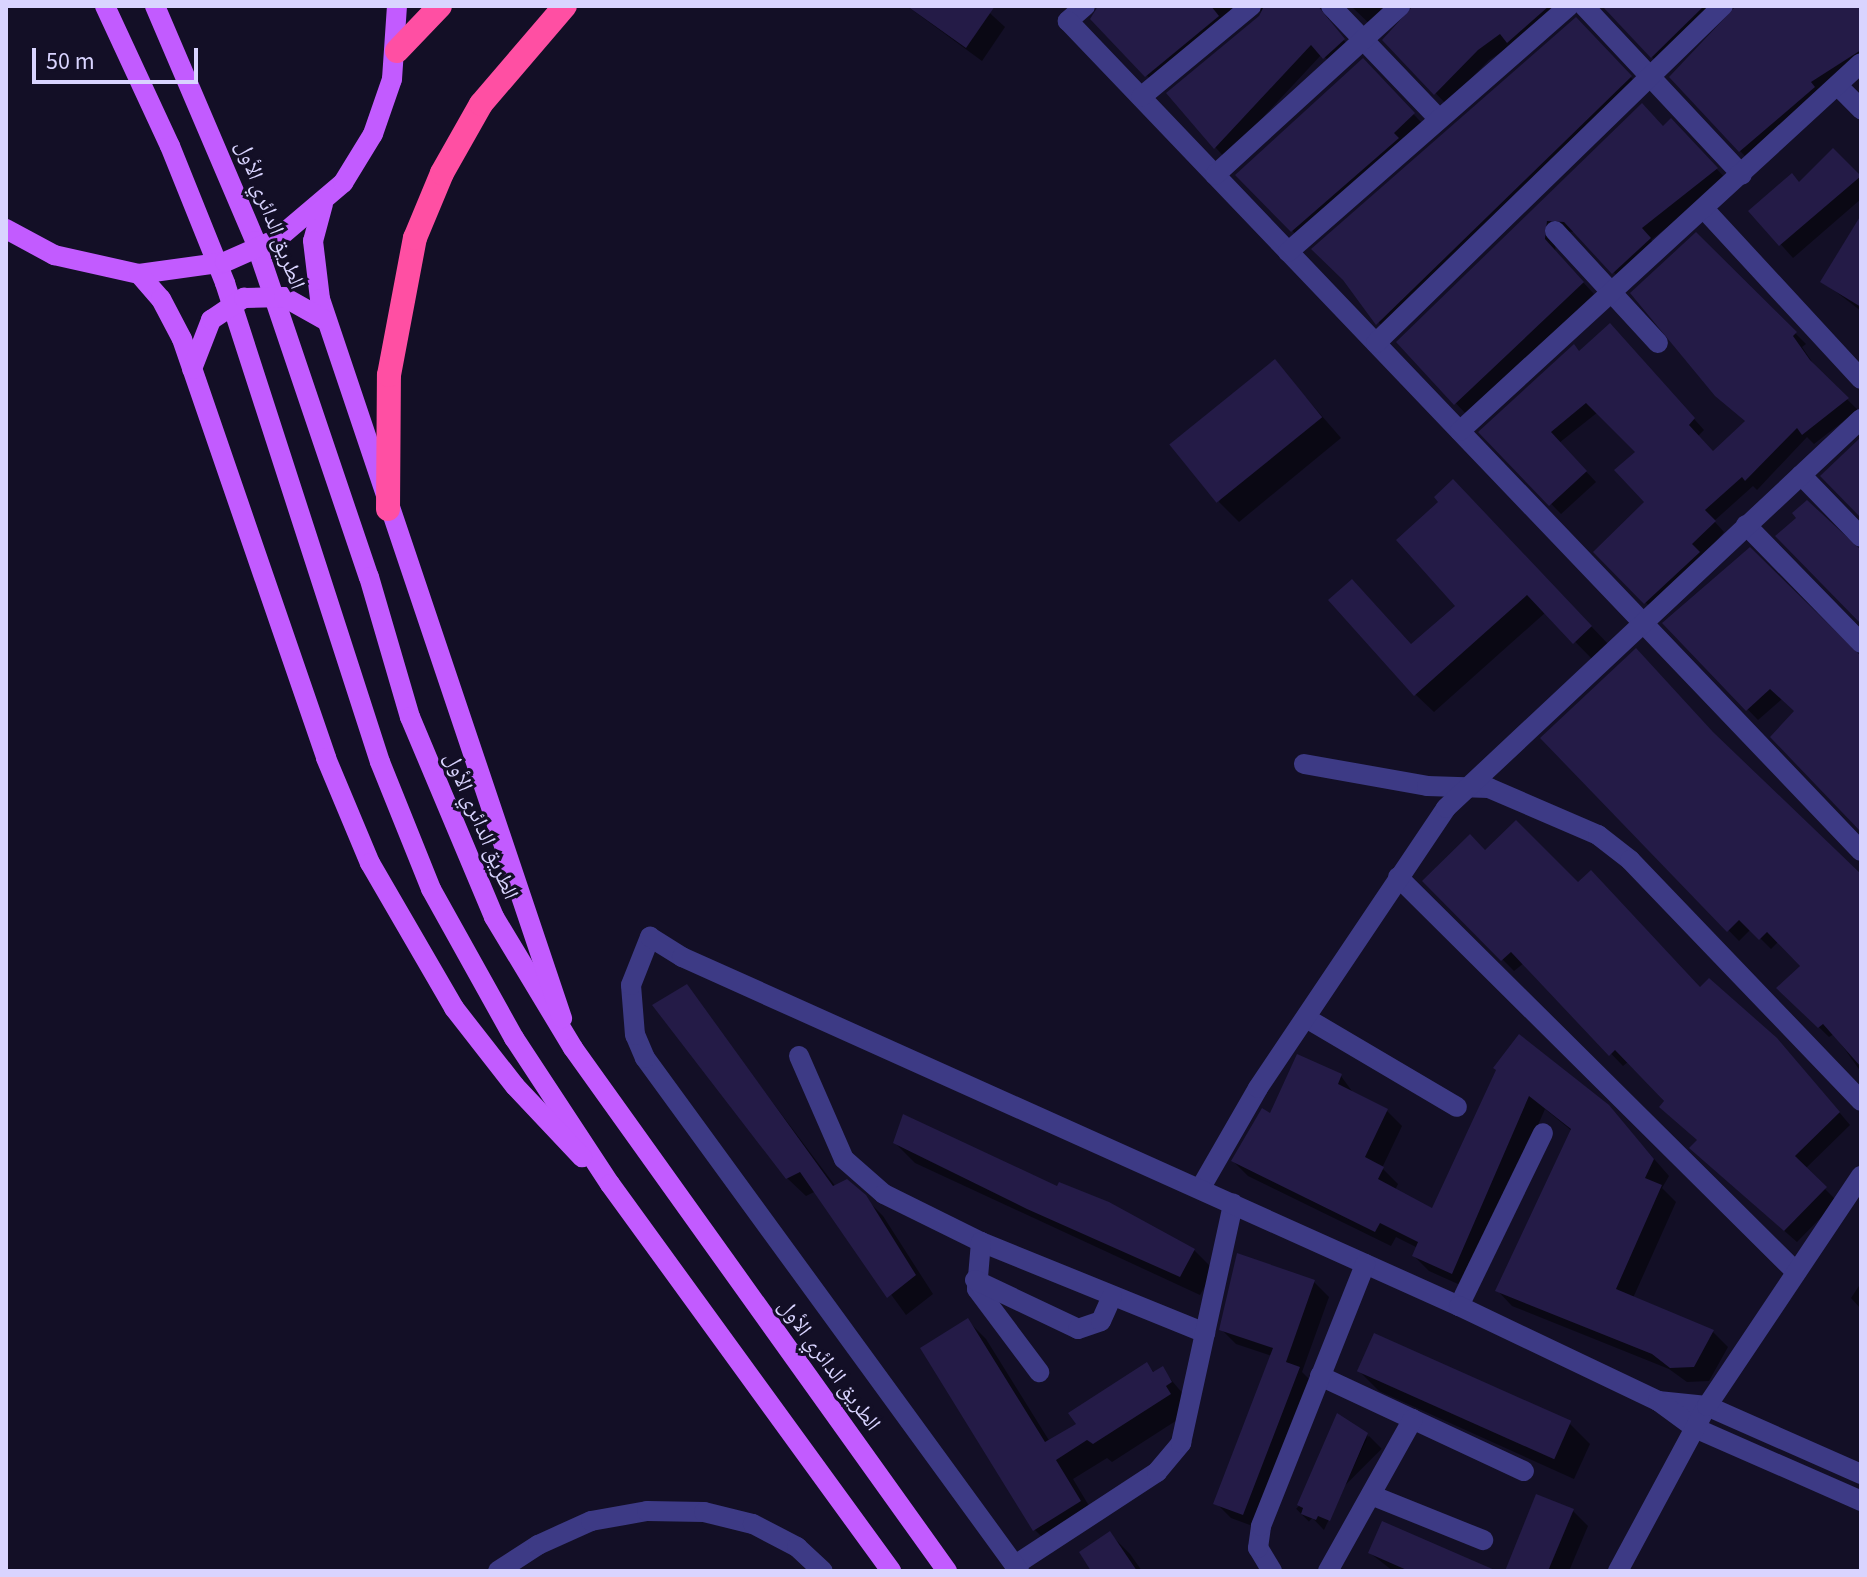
<!DOCTYPE html>
<html>
<head>
<meta charset="utf-8">
<style>
	body { margin:0 }
	#map { position:relative; width:1867px; height:1577px; overflow:hidden; background:#130f26; font-family:"Source Sans 3","Noto Naskh Arabic",sans-serif }
	div>[style] { position:absolute }
	[style*='--x'] { left:calc(var(--x)*1px); top:calc(var(--y)*1px); width:calc(var(--w)*1px); rotate:calc(var(--a)*1deg) }
	.shadow>* { inset:0; background:#0007; transform-origin:0 0 }
	.building>* { inset:0; background:#241b47; transform-origin:0 0 }
	.minor>* { height:20px; margin:-10px; padding:0 10px; transform-origin:10px; border-radius:10px; background:#3d3a85 }
	.major>* { height:20px; margin:-10px; padding:0 10px; transform-origin:10px; border-radius:10px; background:#c25bff }
	.highway>* { height:24px; margin:-12px; padding:0 12px; transform-origin:12px; border-radius:12px; background:#ff4fa3 }
	span { translate:-50% -50%; white-space:nowrap; text-align:center; line-height:1.15; -webkit-text-stroke:6px #130f26; paint-order:stroke }
	.street-label { font-size:22px; color:#d9d4ff }
	.frame { position:absolute; inset:0; border:8px solid #d9d4ff; pointer-events:none }
	.scale { position:absolute; left:32px; top:48px; width:166px; height:36px; box-sizing:border-box; border:4px solid #d9d4ff; border-top:0; padding-left:10px; font-size:24px; line-height:28px; white-space:nowrap; color:#d9d4ff; -webkit-text-stroke:6px #130f26; paint-order:stroke }
</style>
</head>
<body>
<div id="map">
	<div class="shadow">
		<div style="clip-path:polygon(907px 6px,982px 6px,1005px 27px,982px 61px)"></div>
		<div style="clip-path:polygon(1103px 6px,1253px 6px,1157px 86px,1093px 19px)"></div>
		<div style="clip-path:polygon(1260px 6px,1334px 6px,1328px 22px,1353px 51px,1335px 68px,1322px 54px,1225px 158px,1168px 94px,1261px 17px)"></div>
		<div style="clip-path:polygon(1351px 6px,1402px 6px,1376px 30px)"></div>
		<div style="clip-path:polygon(1413px 6px,1412px 6px,1573px 6px,1489px 60px,1446px 104px,1385px 40px)"></div>
		<div style="clip-path:polygon(1602px 6px,1727px 6px,1662px 67px)"></div>
		<div style="clip-path:polygon(1737px 6px,1861px 6px,1861px 69px,1750px 161px,1740px 151px)"></div>
		<div style="clip-path:polygon(1576px 20px,1640px 87px,1387px 333px,1346px 280px)"></div>
		<div style="left:1362px;top:61px;width:88px;height:168px;rotate:46deg"></div>
		<div style="clip-path:polygon(1642px 106px,1663px 128px,1682px 132px,1727px 180px,1651px 240px,1661px 250px,1624px 283px,1576px 232px,1557px 231px,1555px 252px,1594px 294px,1467px 415px,1398px 342px)"></div>
		<div style="clip-path:polygon(1833px 151px,1861px 178px,1861px 199px,1793px 258px,1751px 211px,1800px 184px)"></div>
		<div style="clip-path:polygon(1861px 219px,1861px 311px,1822px 281px)"></div>
		<div style="clip-path:polygon(1696px 234px,1806px 344px,1802px 347px,1819px 372px,1858px 410px,1814px 444px,1807px 437px,1757px 490px,1753px 486px,1714px 521px,1724px 532px,1656px 613px,1596px 552px,1646px 502px,1637px 452px,1598px 412px,1559px 443px,1596px 482px,1561px 514px,1481px 432px,1579px 353px,1620px 336px,1704px 430px,1698px 436px,1713px 453px,1747px 422px)"></div>
		<div style="clip-path:polygon(1275px 362px,1341px 438px,1239px 522px,1219px 502px)"></div>
		<div style="clip-path:polygon(1471px 500px,1609px 645px,1593px 660px,1546px 612px,1434px 712px,1415px 694px,1412px 646px,1457px 606px)"></div>
		<div style="clip-path:polygon(1665px 624px,1861px 654px,1861px 829px,1797px 712px,1782px 699px,1758px 720px)"></div>
		<div style="clip-path:polygon(1542px 738px,1720px 742px,1861px 877px,1861px 1072px,1834px 1034px,1829px 1037px,1779px 988px,1803px 966px,1779px 941px,1771px 949px,1751px 929px,1739px 941px)"></div>
		<div style="clip-path:polygon(1485px 853px,1578px 885px,1700px 989px,1789px 1053px,1850px 1125px,1805px 1169px,1837px 1201px,1797px 1242px,1704px 1160px,1699px 1141px,1629px 1061px,1623px 1066px,1524px 963px,1514px 971px,1425px 881px)"></div>
		<div style="clip-path:polygon(686px 987px,836px 1187px,864px 1197px,883px 1216px,933px 1294px,906px 1315px,816px 1191px,806px 1196px,787px 1178px)"></div>
		<div style="clip-path:polygon(1498px 1070px,1608px 1106px,1669px 1176px,1662px 1188px,1676px 1202px,1633px 1298px,1713px 1332px,1728px 1347px,1709px 1381px,1687px 1382px,1669px 1369px,1512px 1306px,1497px 1290px,1572px 1131px,1545px 1109px,1467px 1288px,1429px 1271px,1414px 1256px,1418px 1248px,1396px 1237px,1391px 1246px,1248px 1176px,1233px 1161px,1271px 1115px,1341px 1076px,1354px 1094px,1387px 1111px,1402px 1126px,1382px 1168px,1398px 1184px,1395px 1190px,1433px 1210px)"></div>
		<div style="clip-path:polygon(895px 1143px,1108px 1204px,1194px 1250px,1214px 1270px,1200px 1295px,915px 1163px)"></div>
		<div style="clip-path:polygon(1314px 1282px,1329px 1297px,1302px 1372px,1314px 1384px,1258px 1528px,1231px 1518px,1216px 1503px,1272px 1356px,1236px 1344px,1221px 1329px)"></div>
		<div style="clip-path:polygon(1861px 1283px,1861px 1309px,1851px 1298px)"></div>
		<div style="clip-path:polygon(968px 1321px,986px 1339px,1050px 1442px,1079px 1425px,1147px 1365px,1155px 1373px,1162px 1369px,1189px 1401px,1188px 1413px,1112px 1462px,1107px 1458px,1073px 1479px,1098px 1521px,1053px 1548px,1035px 1530px)"></div>
		<div style="clip-path:polygon(1359px 1371px,1570px 1424px,1590px 1444px,1574px 1479px,1379px 1391px)"></div>
		<div style="clip-path:polygon(1338px 1416px,1368px 1436px,1324px 1530px,1300px 1505px)"></div>
		<div style="left:1369px;top:1436px;width:18px;height:103px;rotate:45deg"></div>
		<div style="clip-path:polygon(1573px 1511px,1588px 1526px,1569px 1571px,1507px 1571px)"></div>
		<div style="clip-path:polygon(1110px 1534px,1130px 1554px,1142px 1571px,1094px 1571px)"></div>
		<div style="clip-path:polygon(1370px 1553px,1485px 1571px,1393px 1571px)"></div>
	</div>
	<div class="building">
		<div style="clip-path:polygon(907px 6px,995px 6px,966px 48px)"></div>
		<div style="clip-path:polygon(1098px 6px,1211px 6px,1219px 16px,1145px 77px,1090px 19px)"></div>
		<div style="clip-path:polygon(1264px 6px,1318px 6px,1345px 39px,1323px 59px,1311px 45px,1214px 149px,1166px 93px,1259px 16px)"></div>
		<div style="clip-path:polygon(1413px 6px,1549px 6px,1507px 43px,1500px 34px,1478px 50px,1434px 95px,1382px 40px)"></div>
		<div style="clip-path:polygon(1602px 6px,1704px 6px,1651px 58px)"></div>
		<div style="clip-path:polygon(1736px 6px,1861px 6px,1861px 50px,1811px 82px,1815px 87px,1739px 152px,1669px 77px)"></div>
		<div style="clip-path:polygon(1576px 17px,1632px 76px,1376px 325px,1343px 280px,1311px 249px)"></div>
		<div style="clip-path:polygon(1363px 58px,1415px 113px,1394px 133px,1399px 138px,1291px 232px,1235px 175px)"></div>
		<div style="clip-path:polygon(1642px 103px,1663px 126px,1671px 118px,1718px 168px,1642px 228px,1651px 238px,1612px 274px,1564px 222px,1547px 221px,1545px 239px,1584px 282px,1454px 405px,1396px 342px)"></div>
		<div style="clip-path:polygon(1833px 148px,1861px 176px,1779px 246px,1748px 211px,1792px 173px,1799px 182px)"></div>
		<div style="clip-path:polygon(1861px 215px,1861px 307px,1820px 282px)"></div>
		<div style="clip-path:polygon(1696px 232px,1797px 332px,1793px 336px,1810px 360px,1849px 398px,1802px 435px,1797px 428px,1745px 481px,1742px 477px,1705px 510px,1716px 521px,1692px 544px,1700px 552px,1644px 604px,1593px 552px,1644px 502px,1614px 470px,1635px 452px,1586px 403px,1551px 432px,1587px 471px,1549px 506px,1478px 432px,1574px 344px,1579px 351px,1610px 323px,1695px 418px,1689px 425px,1713px 451px,1745px 421px,1715px 396px,1630px 293px)"></div>
		<div style="left:1275px;top:359px;width:75px;height:136px;rotate:51deg"></div>
		<div style="clip-path:polygon(1861px 437px,1861px 518px,1820px 476px)"></div>
		<div style="clip-path:polygon(1453px 479px,1592px 626px,1573px 644px,1527px 595px,1414px 696px,1328px 600px,1352px 579px,1411px 644px,1455px 606px,1396px 540px,1438px 502px,1434px 497px)"></div>
		<div style="clip-path:polygon(1807px 500px,1861px 550px,1861px 624px,1775px 536px,1796px 518px,1792px 513px)"></div>
		<div style="clip-path:polygon(1750px 547px,1861px 656px,1861px 832px,1770px 737px,1794px 711px,1770px 689px,1746px 711px,1662px 623px)"></div>
		<div style="clip-path:polygon(1636px 648px,1713px 732px,1861px 874px,1861px 1067px,1823px 1024px,1818px 1028px,1776px 988px,1800px 966px,1767px 932px,1759px 940px,1739px 920px,1727px 932px,1540px 738px)"></div>
		<div style="clip-path:polygon(1516px 820px,1578px 882px,1591px 870px,1700px 987px,1709px 978px,1777px 1038px,1840px 1112px,1795px 1156px,1827px 1187px,1784px 1231px,1689px 1148px,1697px 1140px,1659px 1107px,1664px 1101px,1615px 1050px,1609px 1056px,1511px 952px,1501px 961px,1422px 881px,1470px 834px,1485px 850px)"></div>
		<div style="clip-path:polygon(687px 984px,833px 1186px,847px 1179px,866px 1195px,916px 1275px,887px 1298px,800px 1172px,786px 1179px,652px 1005px)"></div>
		<div style="clip-path:polygon(1519px 1034px,1609px 1105px,1654px 1159px,1645px 1178px,1662px 1185px,1616px 1289px,1714px 1330px,1694px 1367px,1670px 1368px,1652px 1354px,1495px 1291px,1571px 1129px,1529px 1096px,1452px 1274px,1412px 1256px,1418px 1242px,1380px 1223px,1375px 1232px,1231px 1161px,1262px 1108px,1270px 1113px,1297px 1054px,1342px 1074px,1338px 1084px,1388px 1109px,1365px 1157px,1384px 1167px,1378px 1179px,1432px 1208px,1496px 1070px,1493px 1068px)"></div>
		<div style="clip-path:polygon(903px 1114px,1057px 1186px,1059px 1182px,1109px 1202px,1195px 1249px,1180px 1277px,1027px 1209px,893px 1143px)"></div>
		<div style="clip-path:polygon(1237px 1253px,1315px 1280px,1286px 1362px,1300px 1367px,1243px 1515px,1213px 1504px,1273px 1348px,1219px 1330px)"></div>
		<div style="clip-path:polygon(968px 1318px,1045px 1442px,1076px 1424px,1068px 1413px,1147px 1362px,1153px 1372px,1163px 1366px,1172px 1382px,1166px 1386px,1171px 1394px,1093px 1444px,1087px 1440px,1056px 1460px,1081px 1501px,1033px 1531px,920px 1348px)"></div>
		<div style="left:1374px;top:1333px;width:216px;height:42px;rotate:24deg"></div>
		<div style="clip-path:polygon(1337px 1413px,1368px 1433px,1330px 1521px,1318px 1516px,1316px 1520px,1301px 1514px,1303px 1508px,1297px 1505px)"></div>
		<div style="clip-path:polygon(1536px 1494px,1574px 1509px,1548px 1571px,1505px 1571px)"></div>
		<div style="clip-path:polygon(1382px 1521px,1497px 1571px,1409px 1571px,1368px 1553px)"></div>
		<div style="clip-path:polygon(1110px 1531px,1137px 1571px,1091px 1571px,1079px 1552px)"></div>
	</div>
	<div class="minor">
		<div style="--x:1085;--y:6;--w:23;--a:139"></div>
		<div style="--x:1068;--y:21;--w:1148;--a:46.31"></div>
		<div style="--x:1331;--y:6;--w:156;--a:46.3"></div>
		<div style="--x:1584;--y:6;--w:231;--a:46.9"></div>
		<div style="--x:1838;--y:86;--w:33;--a:45"></div>
		<div style="--x:1141;--y:97;--w:143;--a:-39.6"></div>
		<div style="--x:1215;--y:175;--w:251;--a:-42.4"></div>
		<div style="--x:1705;--y:210;--w:230;--a:47.3"></div>
		<div style="--x:1555;--y:231;--w:152;--a:47.4"></div>
		<div style="--x:1288;--y:252;--w:373;--a:-41.2"></div>
		<div style="--x:1376;--y:343;--w:484;--a:-44.2"></div>
		<div style="--x:1460;--y:431;--w:544;--a:-42.54"></div>
		<div style="--x:1801;--y:475;--w:86;--a:45.9"></div>
		<div style="--x:1746;--y:525;--w:165;--a:45.7"></div>
		<div style="--x:1304;--y:764;--w:125;--a:10.1"></div>
		<div style="--x:1427;--y:786;--w:62;--a:1.8"></div>
		<div style="--x:1489;--y:788;--w:119;--a:23.3"></div>
		<div style="--x:1598;--y:835;--w:41;--a:38"></div>
		<div style="--x:1630;--y:860;--w:334;--a:46.2"></div>
		<div style="--x:1398;--y:877;--w:561;--a:44.78"></div>
		<div style="--x:1306;--y:1018;--w:175;--a:30.5"></div>
		<div style="--x:799;--y:1056;--w:112;--a:66.4"></div>
		<div style="--x:844;--y:1159;--w:53;--a:41.2"></div>
		<div style="--x:884;--y:1194;--w:108;--a:26.3"></div>
		<div style="--x:981;--y:1242;--w:242;--a:22.1"></div>
		<div style="--x:1200;--y:1189;--w:116;--a:-60.1"></div>
		<div style="--x:1258;--y:1088;--w:337;--a:-56.1"></div>
		<div style="--x:1446;--y:808;--w:569;--a:-43.15"></div>
		<div style="--x:981;--y:1242;--w:47;--a:94.9"></div>
		<div style="--x:977;--y:1289;--w:104;--a:53.2"></div>
		<div style="--x:975;--y:1280;--w:114;--a:25.4"></div>
		<div style="--x:1078;--y:1329;--w:24;--a:-19"></div>
		<div style="--x:1101;--y:1321;--w:27;--a:-66"></div>
		<div style="--x:1459;--y:1306;--w:192;--a:-64.1"></div>
		<div style="--x:1320;--y:1376;--w:225;--a:25"></div>
		<div style="--x:1658;--y:1401;--w:49;--a:5.8"></div>
		<div style="--x:1707;--y:1406;--w:168;--a:23.8"></div>
		<div style="--x:1371;--y:1495;--w:121;--a:21.9"></div>
		<div style="--x:1015;--y:1565;--w:170;--a:-33.2"></div>
		<div style="--x:1157;--y:1472;--w:38;--a:-50"></div>
		<div style="--x:1181;--y:1443;--w:245;--a:-77.7"></div>
		<div style="--x:498;--y:1571;--w:48;--a:-33"></div>
		<div style="--x:538;--y:1545;--w:58;--a:-24.4"></div>
		<div style="--x:591;--y:1521;--w:57;--a:-10.1"></div>
		<div style="--x:647;--y:1511;--w:57;--a:1"></div>
		<div style="--x:704;--y:1512;--w:50;--a:13.8"></div>
		<div style="--x:753;--y:1524;--w:50;--a:27.6"></div>
		<div style="--x:797;--y:1547;--w:35;--a:43"></div>
		<div style="--x:1019;--y:1571;--w:635;--a:-126.09"></div>
		<div style="--x:645;--y:1058;--w:25;--a:-113"></div>
		<div style="--x:635;--y:1035;--w:50;--a:-94.6"></div>
		<div style="--x:631;--y:985;--w:52;--a:-68.4"></div>
		<div style="--x:650;--y:937;--w:38;--a:32"></div>
		<div style="--x:682;--y:957;--w:852;--a:24.19"></div>
		<div style="--x:1459;--y:1306;--w:221;--a:25.5"></div>
		<div style="--x:1658;--y:1401;--w:46;--a:36.1"></div>
		<div style="--x:1695;--y:1428;--w:181;--a:23.7"></div>
		<div style="--x:1272;--y:1571;--w:27;--a:-121"></div>
		<div style="--x:1258;--y:1548;--w:22;--a:-82"></div>
		<div style="--x:1261;--y:1526;--w:282;--a:-68.3"></div>
		<div style="--x:1328;--y:1571;--w:174;--a:-60.8"></div>
		<div style="--x:1618;--y:1571;--w:187;--a:-61.7"></div>
		<div style="--x:1707;--y:1406;--w:277;--a:-56.2"></div>
	</div>
	<div class="major">
		<div style="--x:105;--y:6;--w:154;--a:65.1"></div>
		<div style="--x:170;--y:146;--w:148;--a:68.1"></div>
		<div style="--x:225;--y:283;--w:503;--a:72.07"></div>
		<div style="--x:380;--y:762;--w:137;--a:68.1"></div>
		<div style="--x:431;--y:889;--w:171;--a:60.9"></div>
		<div style="--x:514;--y:1038;--w:175;--a:56.7"></div>
		<div style="--x:610;--y:1184;--w:478;--a:54"></div>
		<div style="--x:155;--y:6;--w:255;--a:66.9"></div>
		<div style="--x:255;--y:241;--w:355;--a:71.3"></div>
		<div style="--x:369;--y:577;--w:146;--a:73.7"></div>
		<div style="--x:410;--y:717;--w:217;--a:67.2"></div>
		<div style="--x:494;--y:917;--w:153;--a:58.9"></div>
		<div style="--x:573;--y:1048;--w:643;--a:54.43"></div>
		<div style="--x:323;--y:204;--w:38;--a:105"></div>
		<div style="--x:313;--y:241;--w:58;--a:83.1"></div>
		<div style="--x:320;--y:299;--w:759;--a:71.4"></div>
		<div style="--x:6;--y:229;--w:55;--a:28.4"></div>
		<div style="--x:54;--y:255;--w:87;--a:12.6"></div>
		<div style="--x:139;--y:274;--w:87;--a:-7.9"></div>
		<div style="--x:225;--y:262;--w:57;--a:-23.9"></div>
		<div style="--x:277;--y:239;--w:87;--a:-40.3"></div>
		<div style="--x:343;--y:183;--w:57;--a:-58.5"></div>
		<div style="--x:373;--y:134;--w:58;--a:-70.9"></div>
		<div style="--x:392;--y:79;--w:73;--a:-86.1"></div>
		<div style="--x:139;--y:274;--w:33;--a:49"></div>
		<div style="--x:161;--y:299;--w:45;--a:62.3"></div>
		<div style="--x:182;--y:339;--w:443;--a:71"></div>
		<div style="--x:326;--y:758;--w:114;--a:67.3"></div>
		<div style="--x:370;--y:863;--w:168;--a:59.9"></div>
		<div style="--x:454;--y:1008;--w:99;--a:52"></div>
		<div style="--x:515;--y:1086;--w:98;--a:46.7"></div>
		<div style="--x:192;--y:369;--w:53;--a:-68.8"></div>
		<div style="--x:211;--y:320;--w:40;--a:-34"></div>
		<div style="--x:244;--y:298;--w:40;--a:-1.4"></div>
		<div style="--x:284;--y:297;--w:49;--a:29.2"></div>
	</div>
	<div class="highway">
		<div style="--x:397;--y:51;--w:62;--a:-46.3"></div>
		<div style="--x:388;--y:509;--w:134;--a:-89.6"></div>
		<div style="--x:389;--y:375;--w:139;--a:-79.3"></div>
		<div style="--x:415;--y:238;--w:70;--a:-67.4"></div>
		<div style="--x:442;--y:173;--w:79;--a:-60.5"></div>
		<div style="--x:481;--y:104;--w:129;--a:-49.4"></div>
	</div>
	<div class="street-label">
		<span style="left:270px;top:215px;rotate:69deg">الطريق الدائري الأول</span>
		<span style="left:481px;top:826px;rotate:67deg">الطريق الدائري الأول</span>
		<span style="left:829px;top:1365px;rotate:54deg">الطريق الدائري الأول</span>
	</div>
	<div class="frame"></div>
	<div class="scale">50 m</div>
</div>
</body>
</html>
